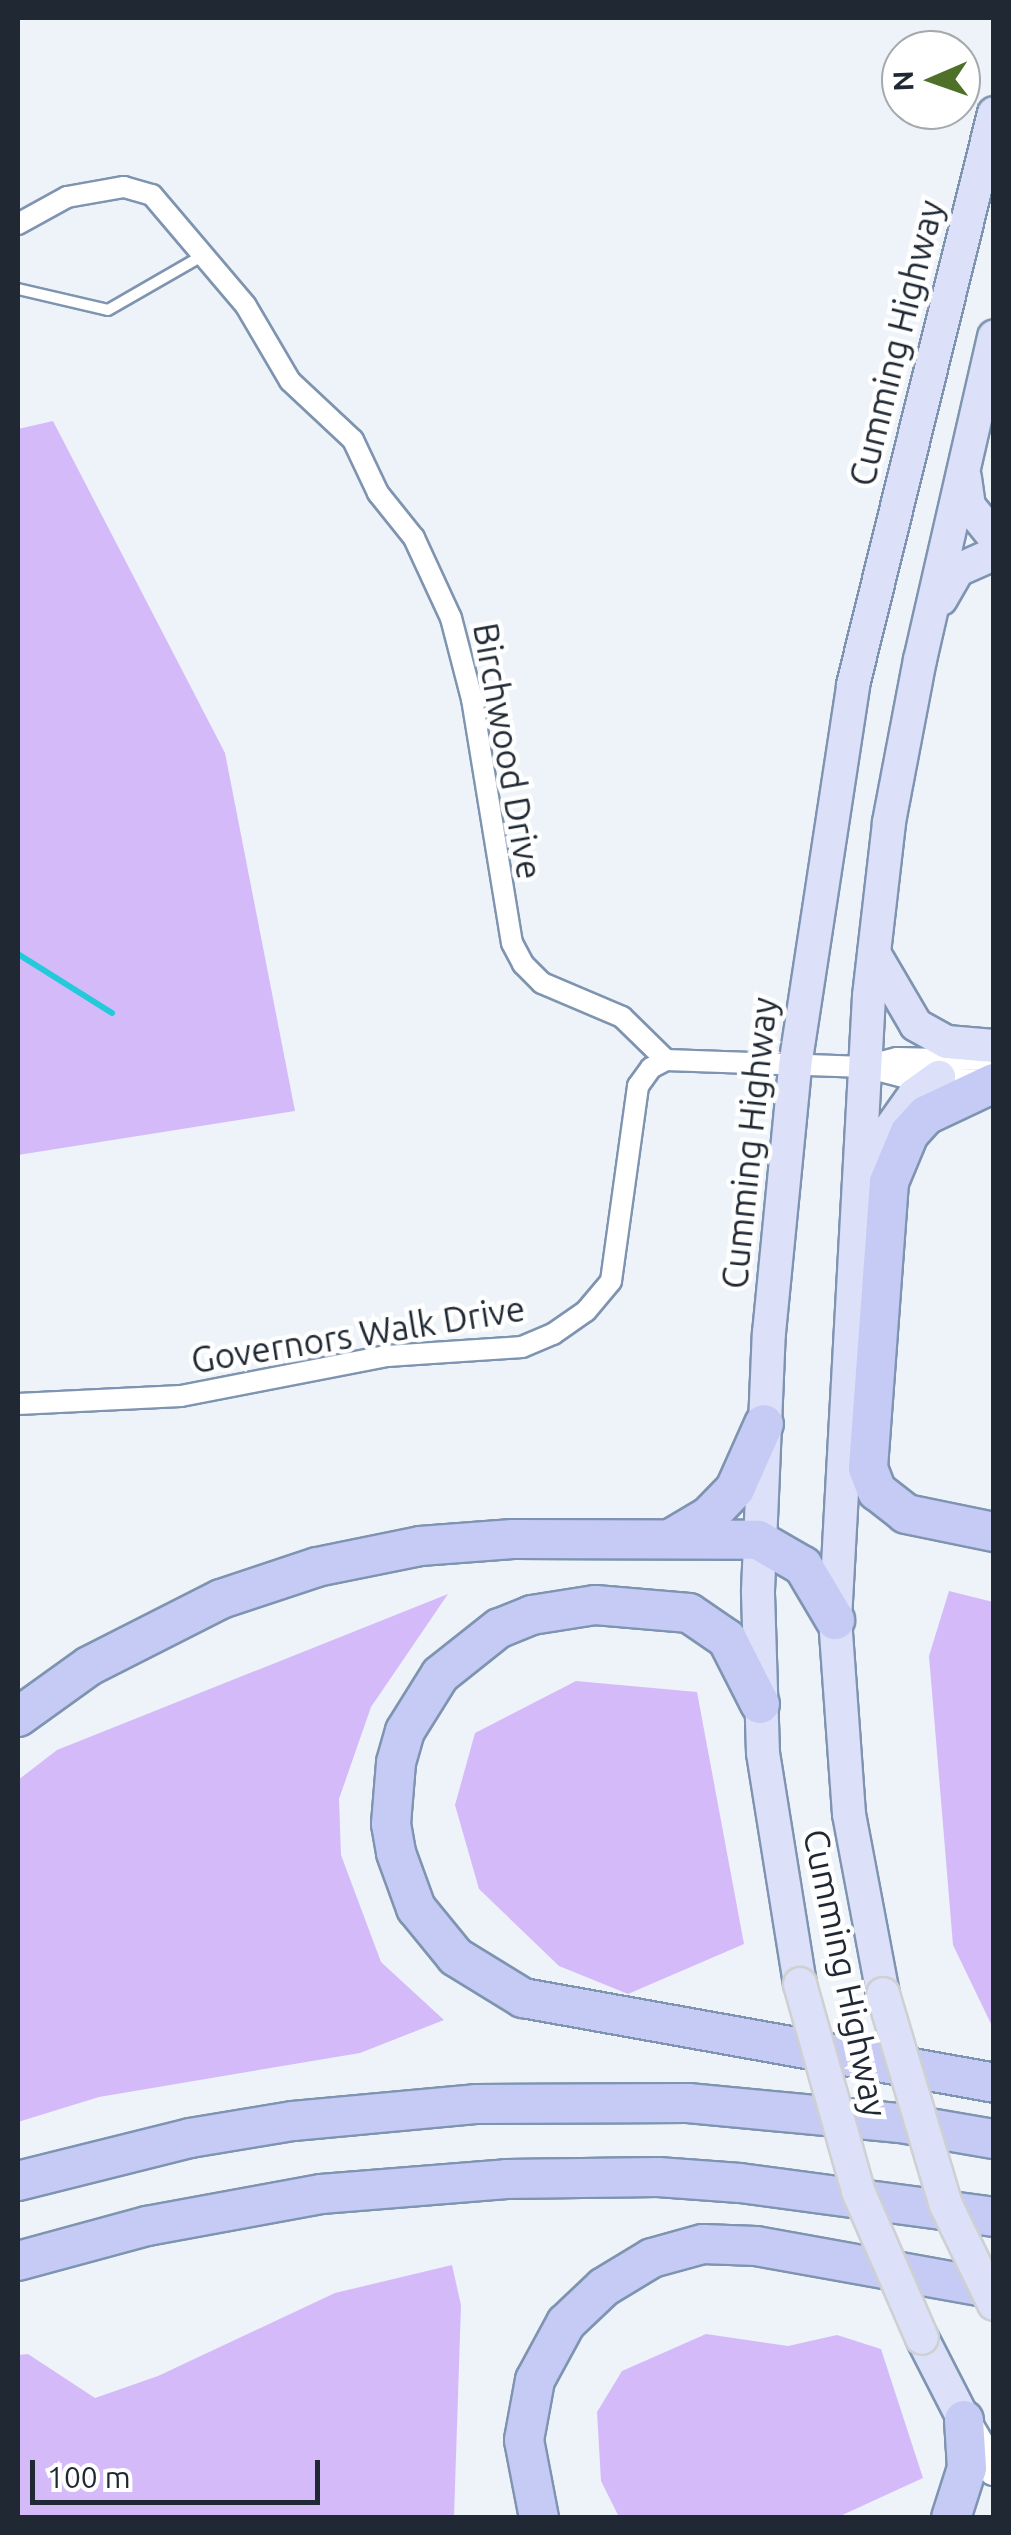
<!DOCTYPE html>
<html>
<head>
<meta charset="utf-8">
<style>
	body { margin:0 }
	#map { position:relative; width:1011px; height:2535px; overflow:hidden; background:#eef3f9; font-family:Ubuntu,sans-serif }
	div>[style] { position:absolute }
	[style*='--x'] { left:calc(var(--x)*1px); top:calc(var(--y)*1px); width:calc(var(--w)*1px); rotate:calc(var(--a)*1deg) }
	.green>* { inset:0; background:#d5bafa }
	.stream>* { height:6px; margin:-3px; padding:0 3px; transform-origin:3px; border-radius:3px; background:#23cad9 }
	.roads { filter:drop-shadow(2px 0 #7e94b0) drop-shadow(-2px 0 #7e94b0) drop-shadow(0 2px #7e94b0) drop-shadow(0 -2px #7e94b0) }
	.lane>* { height:10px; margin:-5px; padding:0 5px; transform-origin:5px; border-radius:5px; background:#fff }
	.street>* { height:20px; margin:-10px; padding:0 10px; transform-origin:10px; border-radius:10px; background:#fff }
	.secondary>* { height:30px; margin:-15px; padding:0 15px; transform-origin:15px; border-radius:15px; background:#fff }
	.primary>* { height:32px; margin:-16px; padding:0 16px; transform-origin:16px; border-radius:16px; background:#dce0f9 }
	.highway>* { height:38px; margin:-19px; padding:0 19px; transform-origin:19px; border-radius:19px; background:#c5cbf5 }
	.bridges { filter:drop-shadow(2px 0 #ced0d2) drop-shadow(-2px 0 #ced0d2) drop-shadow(0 2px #ced0d2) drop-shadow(0 -2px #ced0d2) }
	.primary-bridge>* { height:32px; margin:-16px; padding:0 16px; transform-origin:16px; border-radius:16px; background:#dce0f9 }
	span { translate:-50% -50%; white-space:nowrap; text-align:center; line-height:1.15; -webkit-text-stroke:9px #fff; paint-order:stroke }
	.street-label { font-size:35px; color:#1f2833 }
	.frame { position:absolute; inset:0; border:20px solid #1f2833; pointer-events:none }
	.north { position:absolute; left:881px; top:30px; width:100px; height:100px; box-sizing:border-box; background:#fff; border:2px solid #a5a9ad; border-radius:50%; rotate:268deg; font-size:28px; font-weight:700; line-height:40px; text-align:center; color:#1f2833 }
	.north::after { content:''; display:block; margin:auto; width:35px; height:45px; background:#4e7028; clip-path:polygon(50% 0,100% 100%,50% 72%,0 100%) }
	.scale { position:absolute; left:30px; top:2460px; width:290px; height:45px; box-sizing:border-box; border:5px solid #1f2833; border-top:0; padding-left:12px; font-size:30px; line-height:35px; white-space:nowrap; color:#1f2833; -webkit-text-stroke:8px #fff; paint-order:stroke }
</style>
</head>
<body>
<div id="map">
	<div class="green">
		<div style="clip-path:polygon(53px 421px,225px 753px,295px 1111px,18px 1155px,18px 429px)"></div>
		<div style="clip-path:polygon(949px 1591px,993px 1602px,993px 2028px,953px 1945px,929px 1656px)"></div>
		<div style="clip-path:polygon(448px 1594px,371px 1707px,339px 1799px,341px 1855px,381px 1962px,444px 2020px,360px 2053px,99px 2097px,18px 2122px,18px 1780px,57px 1750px)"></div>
		<div style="clip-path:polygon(576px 1681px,697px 1692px,744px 1944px,628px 1994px,559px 1966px,479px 1889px,455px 1805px,475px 1733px)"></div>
		<div style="clip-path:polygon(452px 2265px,461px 2305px,454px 2517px,18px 2517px,18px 2355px,28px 2354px,95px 2398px,158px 2376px,335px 2293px)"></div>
		<div style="clip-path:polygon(706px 2334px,788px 2346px,837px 2335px,881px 2349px,923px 2478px,838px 2517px,619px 2517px,601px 2481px,597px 2412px,622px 2371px)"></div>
	</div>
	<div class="stream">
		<div style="--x:18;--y:954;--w:111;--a:32.1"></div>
	</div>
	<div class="roads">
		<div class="lane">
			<div style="--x:18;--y:289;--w:92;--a:13.1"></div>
			<div style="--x:108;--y:310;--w:106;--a:-29.9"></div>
		</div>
		<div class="street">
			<div style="--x:18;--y:224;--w:56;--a:-28.9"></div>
			<div style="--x:67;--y:197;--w:58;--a:-10"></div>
			<div style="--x:124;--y:187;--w:29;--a:16"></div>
			<div style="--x:152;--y:195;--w:145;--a:49.7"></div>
			<div style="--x:246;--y:306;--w:87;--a:59.6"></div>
			<div style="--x:290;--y:381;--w:86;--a:43.1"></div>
			<div style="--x:353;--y:440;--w:59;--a:64.7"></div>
			<div style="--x:378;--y:493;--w:58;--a:51.3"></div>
			<div style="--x:414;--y:538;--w:88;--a:65.2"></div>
			<div style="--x:451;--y:618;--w:84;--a:75.5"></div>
			<div style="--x:472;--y:699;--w:247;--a:80.7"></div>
			<div style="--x:512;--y:943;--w:24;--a:62"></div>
			<div style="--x:523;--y:964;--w:27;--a:45"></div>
			<div style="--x:542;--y:983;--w:87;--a:23"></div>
			<div style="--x:622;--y:1017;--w:62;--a:44.3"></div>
			<div style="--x:867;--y:1066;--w:31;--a:-15"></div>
			<div style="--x:897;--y:1058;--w:90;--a:1.3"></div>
			<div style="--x:18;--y:1404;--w:163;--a:-2.8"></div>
			<div style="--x:181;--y:1396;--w:210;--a:-11"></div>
			<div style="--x:387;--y:1356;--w:135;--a:-3.8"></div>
			<div style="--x:522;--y:1347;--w:34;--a:-23"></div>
			<div style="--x:553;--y:1334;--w:40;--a:-34.9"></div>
			<div style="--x:586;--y:1311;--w:39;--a:-50"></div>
			<div style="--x:611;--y:1281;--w:197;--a:-82.1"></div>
			<div style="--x:638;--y:1086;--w:22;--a:-54"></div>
			<div style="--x:651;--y:1068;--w:17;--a:-28"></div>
			<div style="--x:666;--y:1060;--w:199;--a:2"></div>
			<div style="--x:865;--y:1067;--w:40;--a:14.4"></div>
			<div style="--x:904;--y:1077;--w:83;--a:2.1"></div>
		</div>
		<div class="secondary">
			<div style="--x:966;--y:2423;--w:55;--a:59.2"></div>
		</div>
		<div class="primary">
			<div style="--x:965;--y:478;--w:28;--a:82"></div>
			<div style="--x:969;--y:506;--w:40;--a:51"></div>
			<div style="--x:941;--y:599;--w:34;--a:-60"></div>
			<div style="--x:958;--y:570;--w:39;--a:-24"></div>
			<div style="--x:874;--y:953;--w:83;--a:59.7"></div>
			<div style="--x:916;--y:1025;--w:35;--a:29"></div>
			<div style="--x:947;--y:1042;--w:47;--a:4.9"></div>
			<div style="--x:865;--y:1181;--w:58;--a:-64.3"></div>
			<div style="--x:890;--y:1129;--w:42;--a:-54.8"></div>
			<div style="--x:914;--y:1095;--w:31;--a:-36"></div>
			<div style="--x:800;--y:1984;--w:234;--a:-99.1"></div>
			<div style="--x:763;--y:1753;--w:162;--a:-91.8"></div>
			<div style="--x:758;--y:1591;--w:258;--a:-87.6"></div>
			<div style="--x:769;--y:1333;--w:268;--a:-84.4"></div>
			<div style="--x:795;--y:1066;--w:385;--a:-81.3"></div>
			<div style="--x:853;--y:685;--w:589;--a:-76.15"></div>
			<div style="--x:883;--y:1994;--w:183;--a:-100.7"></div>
			<div style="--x:849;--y:1814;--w:195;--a:-94.1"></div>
			<div style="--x:835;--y:1620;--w:625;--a:-86.88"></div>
			<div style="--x:869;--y:996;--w:175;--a:-83.4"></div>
			<div style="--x:889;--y:822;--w:165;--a:-79.2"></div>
			<div style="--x:920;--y:660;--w:332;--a:-77.1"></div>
			<div style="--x:922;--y:2338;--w:92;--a:62.9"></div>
		</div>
		<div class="highway">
			<div style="--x:994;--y:1083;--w:75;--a:154.8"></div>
			<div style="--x:926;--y:1115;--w:25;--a:132"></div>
			<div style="--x:909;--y:1134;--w:52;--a:112.6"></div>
			<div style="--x:889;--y:1182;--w:287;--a:94.2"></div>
			<div style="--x:868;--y:1468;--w:25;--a:69"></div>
			<div style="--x:877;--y:1491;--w:37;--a:38"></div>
			<div style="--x:906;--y:1514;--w:90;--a:11.6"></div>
			<div style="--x:670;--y:1539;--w:45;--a:-30.5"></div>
			<div style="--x:709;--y:1516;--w:37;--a:-46"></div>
			<div style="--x:735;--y:1489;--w:71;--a:-66"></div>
			<div style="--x:760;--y:1704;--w:73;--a:-116.9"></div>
			<div style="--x:727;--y:1639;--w:46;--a:-145.6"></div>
			<div style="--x:689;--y:1613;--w:94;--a:-175.1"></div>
			<div style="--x:595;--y:1605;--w:64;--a:171"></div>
			<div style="--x:532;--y:1615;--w:35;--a:158"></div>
			<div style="--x:499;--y:1628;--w:75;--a:141.5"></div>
			<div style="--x:440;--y:1675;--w:66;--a:122"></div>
			<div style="--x:405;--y:1731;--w:33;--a:106"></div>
			<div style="--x:396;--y:1763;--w:61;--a:94.7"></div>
			<div style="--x:391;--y:1824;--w:29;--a:80"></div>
			<div style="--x:396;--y:1853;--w:59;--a:70"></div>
			<div style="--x:416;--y:1908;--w:63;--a:50.8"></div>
			<div style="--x:456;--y:1957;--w:79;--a:31.5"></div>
			<div style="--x:523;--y:1998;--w:479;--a:10.2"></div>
			<div style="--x:18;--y:1717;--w:87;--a:-35.7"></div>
			<div style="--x:89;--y:1666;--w:148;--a:-26.9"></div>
			<div style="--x:221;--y:1599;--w:101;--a:-18.4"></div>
			<div style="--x:317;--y:1567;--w:105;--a:-11.5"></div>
			<div style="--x:420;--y:1546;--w:93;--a:-4.3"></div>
			<div style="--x:513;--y:1539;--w:245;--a:0.2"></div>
			<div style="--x:758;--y:1540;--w:52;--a:30"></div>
			<div style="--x:803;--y:1566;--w:63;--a:59.3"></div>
			<div style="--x:18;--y:2181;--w:177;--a:-14"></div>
			<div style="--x:190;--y:2138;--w:104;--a:-9.4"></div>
			<div style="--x:293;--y:2121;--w:183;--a:-5.3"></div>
			<div style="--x:475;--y:2104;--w:213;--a:-0.3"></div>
			<div style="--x:688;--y:2103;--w:213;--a:5.4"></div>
			<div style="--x:900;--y:2123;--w:95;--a:9.7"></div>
			<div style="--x:18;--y:2261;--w:134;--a:-15.2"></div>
			<div style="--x:147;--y:2226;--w:177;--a:-10.4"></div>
			<div style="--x:321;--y:2194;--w:186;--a:-4.6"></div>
			<div style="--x:506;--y:2179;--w:152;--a:-0.8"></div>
			<div style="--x:658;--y:2177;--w:82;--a:4.2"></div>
			<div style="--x:740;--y:2183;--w:256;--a:7.6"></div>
			<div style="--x:539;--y:2518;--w:79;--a:-100.9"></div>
			<div style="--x:524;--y:2440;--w:61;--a:-79.6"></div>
			<div style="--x:535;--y:2380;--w:65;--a:-61.5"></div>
			<div style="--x:566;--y:2323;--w:52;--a:-43.5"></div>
			<div style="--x:604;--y:2287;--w:56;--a:-31.1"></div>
			<div style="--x:652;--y:2258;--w:53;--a:-15.4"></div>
			<div style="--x:703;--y:2244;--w:53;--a:2.2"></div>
			<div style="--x:756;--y:2246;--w:242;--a:10.2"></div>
			<div style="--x:951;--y:2518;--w:52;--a:-72.3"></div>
			<div style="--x:967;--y:2468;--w:48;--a:-93.6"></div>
		</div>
	</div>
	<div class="bridges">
		<div class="primary-bridge">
			<div style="--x:800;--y:1984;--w:215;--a:74.3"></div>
			<div style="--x:858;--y:2191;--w:160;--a:66.5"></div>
			<div style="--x:883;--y:1994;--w:220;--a:73.4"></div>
			<div style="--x:946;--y:2205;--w:110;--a:64.1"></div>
		</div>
	</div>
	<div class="street-label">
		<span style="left:896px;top:343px;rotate:-76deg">Cumming Highway</span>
		<span style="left:508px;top:751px;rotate:80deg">Birchwood Drive</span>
		<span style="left:749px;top:1143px;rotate:-84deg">Cumming Highway</span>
		<span style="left:358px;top:1334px;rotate:-9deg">Governors Walk Drive</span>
		<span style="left:846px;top:1973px;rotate:78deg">Cumming Highway</span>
	</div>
	<div class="frame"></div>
	<div class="north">N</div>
	<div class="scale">100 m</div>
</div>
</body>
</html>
